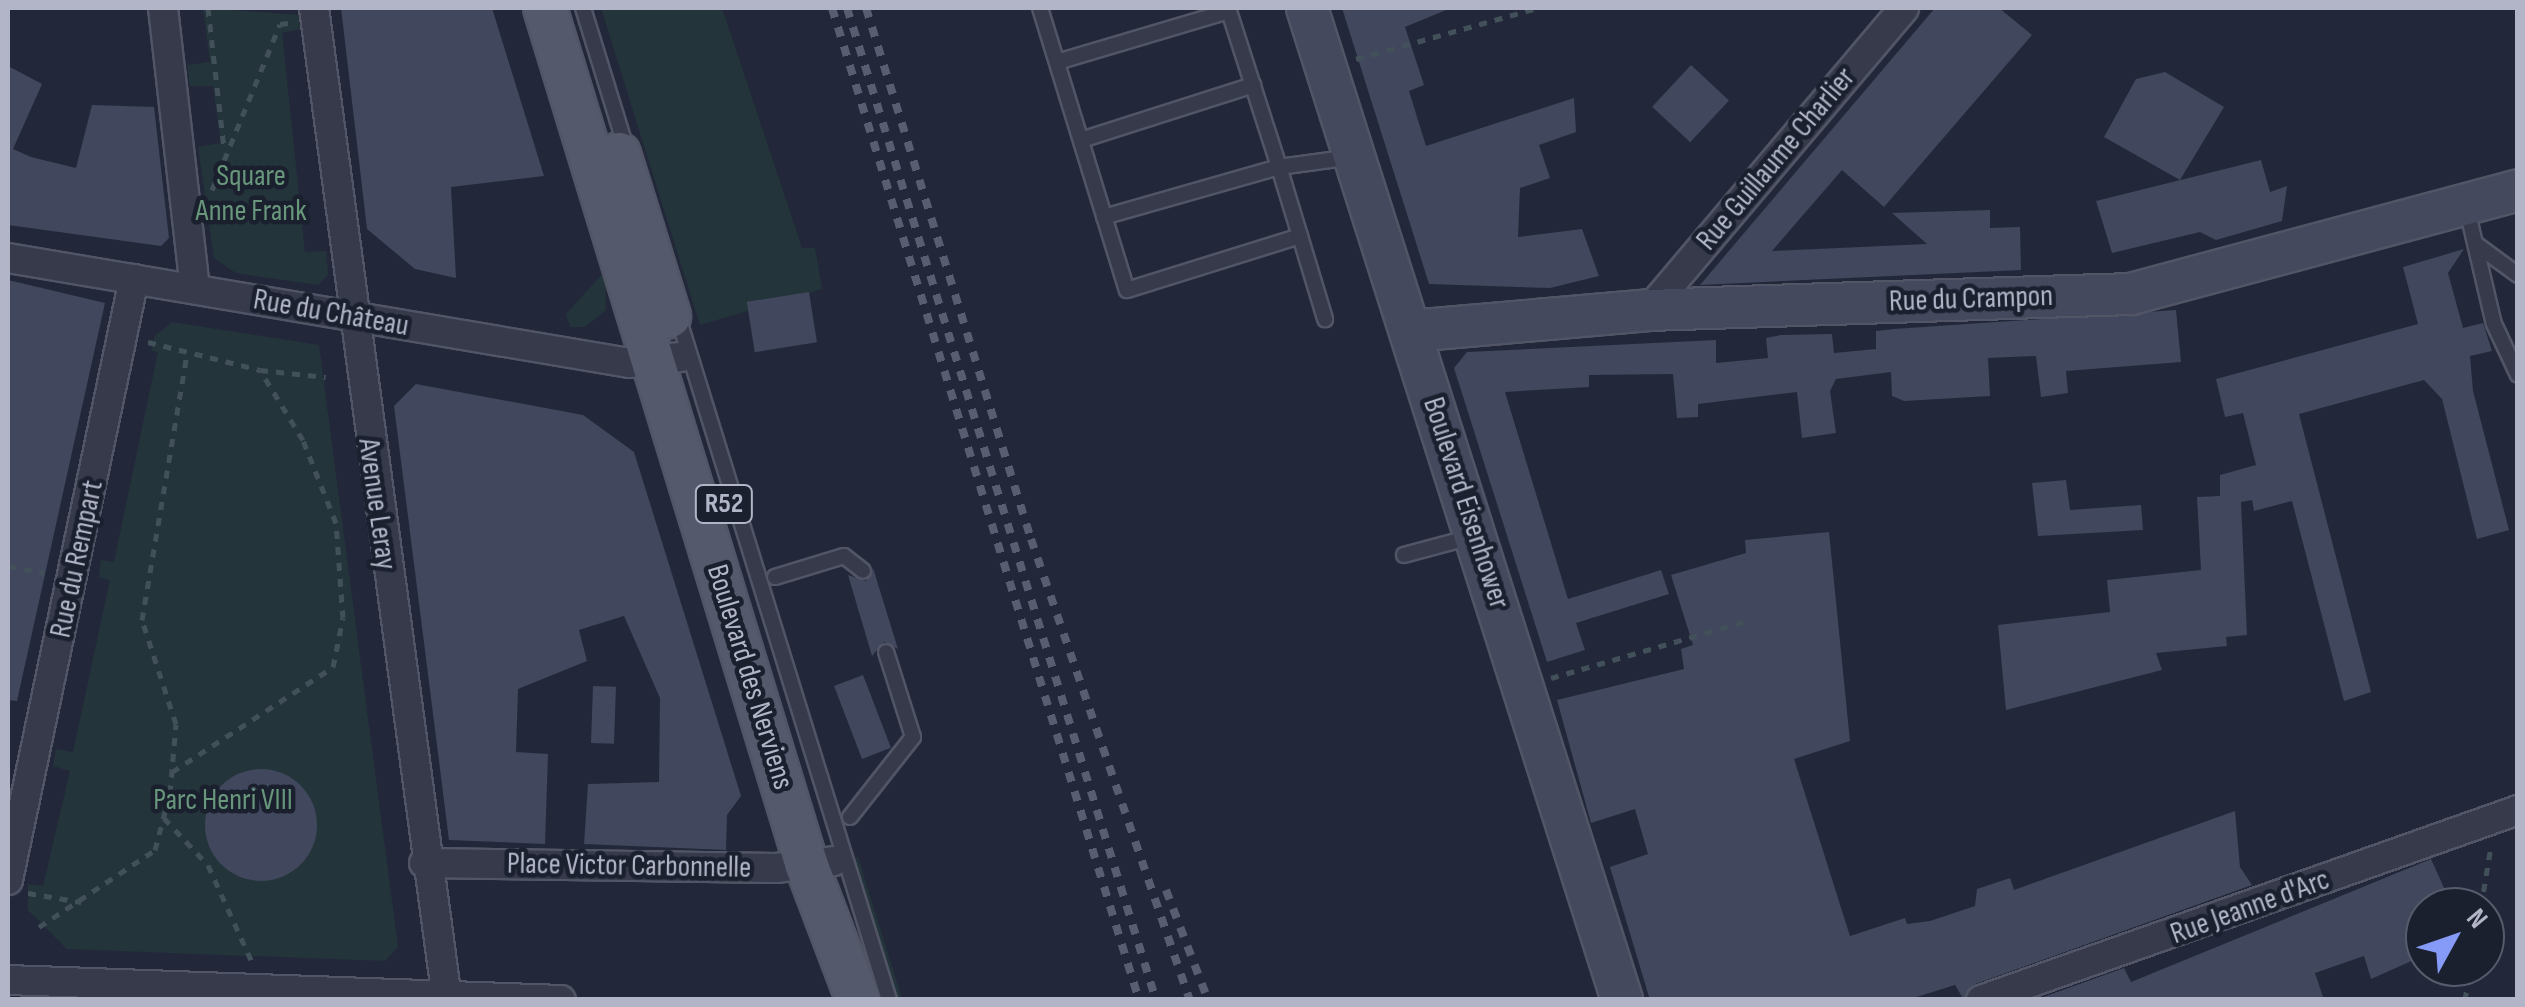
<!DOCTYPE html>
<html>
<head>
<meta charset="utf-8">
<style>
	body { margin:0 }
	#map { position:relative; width:2525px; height:1007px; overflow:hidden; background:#22283a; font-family:"Sofia Sans Condensed",sans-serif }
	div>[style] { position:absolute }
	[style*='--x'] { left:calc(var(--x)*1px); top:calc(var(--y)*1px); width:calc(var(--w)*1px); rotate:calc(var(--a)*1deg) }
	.green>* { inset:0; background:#24343b }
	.building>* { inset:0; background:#41475c; transform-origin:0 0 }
	.round { border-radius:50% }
	.path>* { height:5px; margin-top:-2.5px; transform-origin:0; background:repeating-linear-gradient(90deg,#425159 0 8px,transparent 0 16px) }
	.roads { filter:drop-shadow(2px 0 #515565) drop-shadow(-2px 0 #515565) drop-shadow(0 2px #515565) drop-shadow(0 -2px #515565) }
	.lane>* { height:14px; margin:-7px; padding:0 7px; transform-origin:7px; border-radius:7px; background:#363a4b }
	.street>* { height:28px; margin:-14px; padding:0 14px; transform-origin:14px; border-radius:14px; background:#363a4b }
	.secondary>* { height:40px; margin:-20px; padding:0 20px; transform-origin:20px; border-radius:20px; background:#44495e }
	.primary>* { height:42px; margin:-21px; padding:0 21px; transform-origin:21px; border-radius:21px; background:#54596b }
	.rail>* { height:8px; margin-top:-4px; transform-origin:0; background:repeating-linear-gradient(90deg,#585d72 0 10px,transparent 0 20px) }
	span { translate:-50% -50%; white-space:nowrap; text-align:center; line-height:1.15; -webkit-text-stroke:9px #1b202f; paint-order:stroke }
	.shield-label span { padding:2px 8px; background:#1b202f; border:2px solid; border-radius:8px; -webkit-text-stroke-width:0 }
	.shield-label { font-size:28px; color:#b1b5c7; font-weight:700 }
	.street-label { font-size:30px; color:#b1b5c7 }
	.park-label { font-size:30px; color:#68977c }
	.frame { position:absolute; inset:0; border:10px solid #b1b5c7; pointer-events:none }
	.north { position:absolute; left:2405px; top:887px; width:100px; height:100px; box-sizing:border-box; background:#1b202f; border:2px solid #575c6c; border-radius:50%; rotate:50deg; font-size:28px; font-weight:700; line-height:40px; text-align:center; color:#b1b5c7 }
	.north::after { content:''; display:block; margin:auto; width:35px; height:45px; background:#869bf7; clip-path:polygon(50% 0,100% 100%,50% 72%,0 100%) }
</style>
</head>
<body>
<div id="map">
	<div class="green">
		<div style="clip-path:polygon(203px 8px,299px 15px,300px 29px,282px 33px,305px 252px,326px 251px,328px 275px,318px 285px,236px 273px,214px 258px,198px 147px,221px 143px,213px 86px,190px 86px,187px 65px,210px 62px)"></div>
		<div style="clip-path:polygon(601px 8px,722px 8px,802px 248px,815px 248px,822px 289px,700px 325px)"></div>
		<div style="clip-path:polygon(605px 271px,606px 310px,585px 327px,570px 327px,566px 314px)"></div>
		<div style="clip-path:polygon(172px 322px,319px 345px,398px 947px,385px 961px,67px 949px,28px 910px,28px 884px,43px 886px,70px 771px,53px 766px,56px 749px,73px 752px,110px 580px,99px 577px,101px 560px,114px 562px,158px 352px,151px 350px,155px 336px)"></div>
		<div style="clip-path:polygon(858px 857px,902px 999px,895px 999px,850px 859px)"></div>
	</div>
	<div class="building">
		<div style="clip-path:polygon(341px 8px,492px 8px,544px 176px,451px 187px,456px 278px,415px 269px,367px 229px)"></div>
		<div style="clip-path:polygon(1342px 8px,1451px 8px,1405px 27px,1424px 85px,1409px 91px,1426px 146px,1574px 98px,1576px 132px,1539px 145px,1550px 178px,1520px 188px,1518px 237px,1582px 229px,1599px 276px,1550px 288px,1429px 284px)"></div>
		<div style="clip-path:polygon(1935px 8px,1999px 8px,2032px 35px,1884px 207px,1842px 170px,1772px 251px,1927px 244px,1892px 213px,1990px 210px,1990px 228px,2020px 227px,2021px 270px,1700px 285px)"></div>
		<div style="left:1691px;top:65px;width:52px;height:57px;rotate:43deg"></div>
		<div style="clip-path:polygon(8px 66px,42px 84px,13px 149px,31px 157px,76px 168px,92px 105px,154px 107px,169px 238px,161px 246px,8px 225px)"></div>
		<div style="clip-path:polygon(2165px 72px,2224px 107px,2180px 180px,2104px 137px,2136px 79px)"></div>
		<div style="clip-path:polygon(2261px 160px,2270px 192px,2287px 186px,2282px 221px,2216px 240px,2200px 232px,2112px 253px,2096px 201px)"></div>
		<div style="clip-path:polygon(2464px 249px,2448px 273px,2463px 328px,2483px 323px,2492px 351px,2470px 356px,2473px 391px,2509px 530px,2477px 539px,2442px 399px,2424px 380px,2299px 414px,2371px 692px,2344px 701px,2292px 501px,2254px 511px,2252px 500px,2241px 502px,2247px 635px,2226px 637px,2227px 646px,2156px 653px,2162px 670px,2006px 710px,1998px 625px,2110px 612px,2107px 580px,2201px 570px,2197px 497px,2220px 496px,2220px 475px,2256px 465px,2243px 413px,2225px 417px,2216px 379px,2418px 324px,2403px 267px)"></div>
		<div style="clip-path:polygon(8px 280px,105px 303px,17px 701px,8px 700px)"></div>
		<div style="left:809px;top:292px;width:51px;height:63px;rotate:81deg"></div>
		<div style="clip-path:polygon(2176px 310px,2181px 362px,2066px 371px,2068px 393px,2041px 397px,2036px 356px,1988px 358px,1990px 396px,1904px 401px,1892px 396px,1891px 372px,1836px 379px,1830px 391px,1836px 433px,1802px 438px,1797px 392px,1698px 404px,1698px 417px,1677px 418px,1673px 374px,1589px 375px,1589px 387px,1505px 392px,1568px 599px,1661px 570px,1669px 594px,1576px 623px,1585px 650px,1547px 662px,1454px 368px,1467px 352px,1716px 340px,1716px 363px,1768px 358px,1766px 338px,1781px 335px,1832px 334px,1834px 353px,1876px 349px,1876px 331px,1894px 329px)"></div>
		<div style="clip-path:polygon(416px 384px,583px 415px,634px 452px,741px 796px,727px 815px,726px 850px,584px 844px,588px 784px,659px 782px,660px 698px,624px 616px,579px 630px,587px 661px,518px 689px,516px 752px,548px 754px,545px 844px,449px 840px,394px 406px)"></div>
		<div style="clip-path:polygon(2066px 480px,2070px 510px,2141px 505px,2143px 530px,2038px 536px,2032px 483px)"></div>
		<div style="clip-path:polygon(1829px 532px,1850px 741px,1794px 759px,1850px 936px,1905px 918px,1907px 924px,1930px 921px,1975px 906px,1977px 889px,2010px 878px,2014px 890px,2235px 811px,2240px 867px,2252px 885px,1975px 984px,1964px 1000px,1955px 985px,1907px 1000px,1650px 1000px,1610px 867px,1648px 854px,1635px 809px,1591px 823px,1557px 700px,1684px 669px,1681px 649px,1693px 645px,1671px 575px,1746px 553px,1745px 540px)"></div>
		<div style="clip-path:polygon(873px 568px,898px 649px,884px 642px,872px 656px,848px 575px,866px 581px)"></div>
		<div style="left:863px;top:675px;width:78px;height:31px;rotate:69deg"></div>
		<div style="left:593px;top:686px;width:23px;height:57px;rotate:2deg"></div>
		<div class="round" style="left:205px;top:769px;width:112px;height:112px"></div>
		<div style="clip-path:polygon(2431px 859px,2449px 899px,2425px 907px,2425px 955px,2371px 979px,2364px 956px,2315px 973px,2324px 1000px,2035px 1000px,2124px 968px,2131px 982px)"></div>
	</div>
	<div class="path">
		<div style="--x:208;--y:8;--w:142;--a:83.5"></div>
		<div style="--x:1356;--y:59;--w:189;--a:-15.7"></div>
		<div style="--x:212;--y:190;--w:179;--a:-67.7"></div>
		<div style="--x:280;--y:24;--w:8;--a:-7"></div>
		<div style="--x:148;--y:342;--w:115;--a:14"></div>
		<div style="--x:260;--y:370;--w:66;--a:6.1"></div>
		<div style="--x:8;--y:566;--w:37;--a:11"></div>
		<div style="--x:1551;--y:678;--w:203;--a:-16.3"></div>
		<div style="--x:172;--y:772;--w:192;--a:-33.1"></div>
		<div style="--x:333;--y:667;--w:50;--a:-78.5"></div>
		<div style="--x:343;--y:618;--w:95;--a:-94.2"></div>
		<div style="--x:336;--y:523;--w:89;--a:-111.7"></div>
		<div style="--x:303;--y:440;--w:82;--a:-121.6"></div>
		<div style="--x:164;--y:818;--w:64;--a:46.9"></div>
		<div style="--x:208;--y:865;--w:107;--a:65.6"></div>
		<div style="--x:28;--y:893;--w:54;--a:9.6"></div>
		<div style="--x:2481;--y:907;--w:62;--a:-80.7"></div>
		<div style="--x:39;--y:927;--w:139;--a:-33.6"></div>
		<div style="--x:155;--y:850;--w:59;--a:-75.3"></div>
		<div style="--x:170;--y:793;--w:69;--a:-85"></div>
		<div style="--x:176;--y:724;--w:109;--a:-108.1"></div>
		<div style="--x:142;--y:620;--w:271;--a:-80.4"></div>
		<div style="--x:2465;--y:1000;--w:33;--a:-81"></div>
	</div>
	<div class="roads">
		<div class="lane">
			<div style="--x:583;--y:8;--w:146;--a:72.9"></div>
			<div style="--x:1040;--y:8;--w:295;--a:72.9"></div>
			<div style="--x:1127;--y:290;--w:181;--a:-17.3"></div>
			<div style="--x:1300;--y:236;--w:72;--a:-106.9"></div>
			<div style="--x:1279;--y:167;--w:182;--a:164.1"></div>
			<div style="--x:1228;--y:8;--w:167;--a:72.2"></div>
			<div style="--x:1279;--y:167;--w:74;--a:-7.8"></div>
			<div style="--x:1057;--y:62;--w:179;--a:-16.5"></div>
			<div style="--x:1081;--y:140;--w:181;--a:-17.7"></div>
			<div style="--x:2466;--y:205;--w:122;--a:76.8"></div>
			<div style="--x:2494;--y:324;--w:56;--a:64.8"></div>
			<div style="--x:1300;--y:236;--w:87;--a:73.2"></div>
			<div style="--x:2477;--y:245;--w:51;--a:36.2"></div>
			<div style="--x:678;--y:317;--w:715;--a:72.83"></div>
			<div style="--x:1404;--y:555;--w:69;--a:-15"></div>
			<div style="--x:775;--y:577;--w:72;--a:-16.9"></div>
			<div style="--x:844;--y:556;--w:24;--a:38"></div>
			<div style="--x:850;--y:817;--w:102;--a:-51.8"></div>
			<div style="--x:913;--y:737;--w:89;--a:-107.6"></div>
		</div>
		<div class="street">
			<div style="--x:163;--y:8;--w:283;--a:83.5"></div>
			<div style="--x:314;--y:8;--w:1001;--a:82.36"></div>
			<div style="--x:8;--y:258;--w:630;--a:9.6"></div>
			<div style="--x:629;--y:363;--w:52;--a:-6.6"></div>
			<div style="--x:1649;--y:310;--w:395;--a:-49.8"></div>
			<div style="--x:424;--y:863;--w:352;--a:0.8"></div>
			<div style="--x:776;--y:868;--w:58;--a:-6.9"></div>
			<div style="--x:8;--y:880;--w:614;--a:-78.16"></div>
			<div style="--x:8;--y:980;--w:553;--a:2.07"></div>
			<div style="--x:1981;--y:1000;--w:570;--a:-19.48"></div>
		</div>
		<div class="secondary">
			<div style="--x:1307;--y:8;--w:1041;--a:72.38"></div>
			<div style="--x:1411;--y:331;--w:239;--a:-5"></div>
			<div style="--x:1649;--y:310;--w:482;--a:-1.9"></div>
			<div style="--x:2131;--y:294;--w:401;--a:-15"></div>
		</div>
		<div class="primary">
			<div style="--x:545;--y:8;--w:897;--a:73.02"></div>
			<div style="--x:807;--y:866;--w:143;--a:69.2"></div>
			<div style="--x:619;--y:154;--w:170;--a:72.8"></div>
		</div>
	</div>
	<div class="rail">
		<div style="--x:832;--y:8;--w:1038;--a:72.8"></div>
		<div style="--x:847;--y:8;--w:1039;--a:72.7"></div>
		<div style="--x:866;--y:8;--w:556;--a:72.74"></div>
		<div style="--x:1031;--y:539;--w:488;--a:71"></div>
		<div style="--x:1166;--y:890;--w:118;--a:69.1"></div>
	</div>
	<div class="shield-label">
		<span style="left:724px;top:504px">R52</span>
	</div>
	<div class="street-label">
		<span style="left:1776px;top:159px;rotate:-50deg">Rue Guillaume Charlier</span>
		<span style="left:1971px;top:299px;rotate:-2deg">Rue du Crampon</span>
		<span style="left:331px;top:313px;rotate:10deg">Rue du Château</span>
		<span style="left:1466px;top:503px;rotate:72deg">Boulevard Eisenhower</span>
		<span style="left:377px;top:504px;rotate:82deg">Avenue Leray</span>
		<span style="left:77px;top:559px;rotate:-78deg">Rue du Rempart</span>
		<span style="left:750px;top:677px;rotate:73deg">Boulevard des Nerviens</span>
		<span style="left:629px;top:866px;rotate:1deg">Place Victor Carbonnelle</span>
		<span style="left:2250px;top:907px;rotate:-20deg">Rue Jeanne d'Arc</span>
	</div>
	<div class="park-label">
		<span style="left:251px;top:193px">Square<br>Anne Frank</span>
		<span style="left:223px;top:800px">Parc Henri VIII</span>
	</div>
	<div class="frame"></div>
	<div class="north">N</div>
</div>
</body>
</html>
